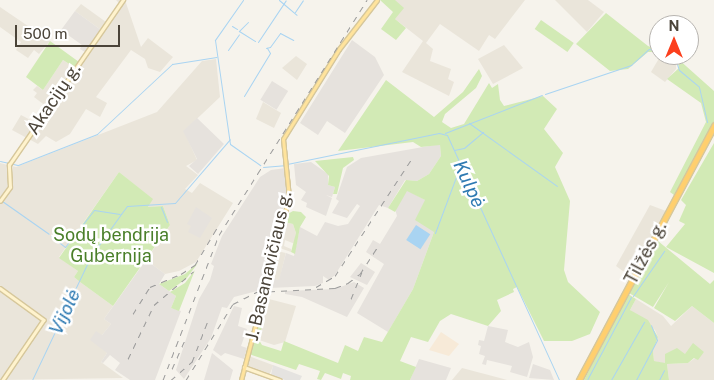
<!DOCTYPE html>
<html>
<head>
<meta charset="utf-8">
<style>
	body { margin:0 }
	#map { position:relative; width:714px; height:380px; overflow:hidden; background:#f6f3ec; font-family:"Public Sans",sans-serif }
	div>[style] { position:absolute }
	[style*='--x'] { left:calc(var(--x)*1px); top:calc(var(--y)*1px); width:calc(var(--w)*1px); rotate:calc(var(--a)*1deg) }
	.residential>* { inset:0; background:#eae5da; transform-origin:0 0 }
	.commercial>* { inset:0; background:#f7ead8 }
	.industrial>* { inset:0; background:#e6e2dd; transform-origin:0 0 }
	.green>* { inset:0; background:#d2eab5; transform-origin:0 0 }
	.parking>* { inset:0; background:#e5e3e0 }
	.water>* { inset:0; background:#a9d4f2; transform-origin:0 0 }
	.stream>* { height:1px; margin:-0.5px; padding:0 0.5px; transform-origin:0.5px; border-radius:0.5px; background:#a9d4f2 }
	.roads { filter:drop-shadow(1px 0 #d6c79b) drop-shadow(-1px 0 #d6c79b) drop-shadow(0 1px #d6c79b) drop-shadow(0 -1px #d6c79b) }
	.secondary>* { height:2.5px; margin:-1.25px; padding:0 1.25px; transform-origin:1.25px; border-radius:1.25px; background:#fff3cd }
	.primary>* { height:3px; margin:-1.5px; padding:0 1.5px; transform-origin:1.5px; border-radius:1.5px; background:#ffe39c }
	.highway>* { height:4.5px; margin:-2.25px; padding:0 2.25px; transform-origin:2.25px; border-radius:2.25px; background:#ffcf6e }
	.rail>* { height:1px; margin-top:-0.5px; transform-origin:0; background:repeating-linear-gradient(90deg,#9a9a9a 0 6px,transparent 0 12px) }
	span { translate:-50% -50%; white-space:nowrap; text-align:center; line-height:1.15; -webkit-text-stroke:5px #fff; paint-order:stroke }
	.street-label { font-size:18px; color:#4b4439 }
	.park-label { font-size:18px; color:#4a7f2a }
	.water-label { font-size:19px; color:#2e7ab2; font-style:italic }
	.north { position:absolute; left:649px; top:15px; width:50px; height:50px; box-sizing:border-box; background:#fff; border:1px solid #b7b4b0; border-radius:50%; rotate:0deg; font-size:14px; font-weight:700; line-height:20px; text-align:center; color:#4b4439 }
	.north::after { content:''; display:block; margin:auto; width:18px; height:22px; background:#fc3f1d; clip-path:polygon(50% 0,100% 100%,50% 72%,0 100%) }
	.scale { position:absolute; left:15px; top:25px; width:105px; height:22px; box-sizing:border-box; border:2px solid #4b4439; border-top:0; padding-left:6px; font-size:15px; line-height:18px; white-space:nowrap; color:#4b4439; -webkit-text-stroke:4px #fff; paint-order:stroke }
</style>
</head>
<body>
<div id="map">
	<div class="residential">
		<div style="clip-path:polygon(116px 0,125px 0,141px 47px,148px 38px,173px 57px,160px 72px,148px 68px,145px 59px,131px 50px,96px 97px,107px 103px,100px 117px,86px 109px,70px 134px,56px 142px,46px 136px,38px 144px,12px 130px,21px 115px,36px 123px,47px 107px,34px 97px,37px 93px,33px 90px,37px 86px,43px 90px,63px 60px,74px 67px,101px 30px,75px 11px,81px 4px,106px 22px,119px 3px)"></div>
		<div style="clip-path:polygon(395px 0,525px 0,495px 39px,489px 35px,479px 51px,440px 24px,426px 43px,433px 49px,430px 61px,451px 69px,448px 79px,454px 82px,449px 96px,402px 72px,423px 41px,395px 19px)"></div>
		<div style="clip-path:polygon(555px 0,588px 0,604px 12px,587px 32px)"></div>
		<div style="clip-path:polygon(0 7px,50px 41px,39px 54px,34px 50px,28px 58px,16px 50px,21px 42px,0 27px)"></div>
		<div style="clip-path:polygon(504px 45px,523px 68px,493px 84px,478px 59px)"></div>
		<div style="clip-path:polygon(661px 55px,673px 57px,676px 61px,676px 69px,665px 82px,651px 72px)"></div>
		<div style="clip-path:polygon(296px 56px,307px 64px,297px 80px,282px 68px)"></div>
		<div style="clip-path:polygon(216px 59px,220px 97px,184px 131px,197px 160px,186px 166px,198px 175px,185px 189px,192px 193px,200px 183px,233px 203px,196px 262px,179px 271px,165px 274px,146px 260px,170px 225px,163px 206px,148px 207px,152px 199px,119px 172px,59px 257px,78px 271px,74px 277px,80px 282px,113px 306px,104px 319px,111px 324px,102px 335px,107px 353px,101px 362px,123px 378px,0 380px,0 163px,16px 167px,157px 112px,202px 61px)"></div>
		<div style="clip-path:polygon(263px 102px,281px 113px,274px 128px,256px 119px)"></div>
		<div style="clip-path:polygon(650px 205px,666px 211px,631px 277px,616px 266px)"></div>
		<div style="clip-path:polygon(284px 222px,293px 224px,296px 233px,295px 244px,285px 240px,284px 246px,291px 249px,291px 252px,277px 247px)"></div>
		<div style="left:277px;top:251px;width:9px;height:28px;rotate:13deg"></div>
		<div style="clip-path:polygon(265px 298px,296px 306px,285px 342px,274px 345px,259px 340px,262px 326px,257px 325px)"></div>
		<div style="clip-path:polygon(636px 299px,663px 316px,671px 326px,692px 306px,714px 323px,714px 380px,669px 380px,667px 364px,688px 363px,704px 352px,685px 354px,666px 364px,654px 361px,653px 351px,658px 337px,655px 330px,630px 310px)"></div>
		<div style="left:249px;top:356px;width:26px;height:10px;rotate:21deg"></div>
		<div style="clip-path:polygon(462px 368px,500px 378px,507px 380px,452px 380px)"></div>
	</div>
	<div class="commercial">
		<div style="clip-path:polygon(441px 332px,459px 344px,449px 356px,429px 350px)"></div>
	</div>
	<div class="industrial">
		<div style="clip-path:polygon(75px 11px,101px 30px,85px 52px,80px 49px,82px 45px,61px 30px)"></div>
		<div style="clip-path:polygon(352px 40px,375px 57px,384px 75px,345px 133px,327px 121px,318px 135px,300px 123px)"></div>
		<div style="left:272px;top:81px;width:19px;height:22px;rotate:32deg"></div>
		<div style="clip-path:polygon(197px 118px,224px 144px,198px 174px,189px 166px,197px 159px,183px 131px)"></div>
		<div style="clip-path:polygon(440px 144px,441px 156px,429px 174px,417px 181px,405px 180px,388px 208px,379px 205px,335px 275px,329px 280px,323px 276px,323px 283px,315px 286px,269px 288px,272px 278px,279px 280px,286px 253px,294px 256px,300px 227px,317px 236px,325px 222px,338px 226px,348px 224px,360px 206px,357px 204px,347px 218px,332px 213px,339px 201px,336px 199px,347px 167px,361px 158px)"></div>
		<div style="clip-path:polygon(311px 162px,328px 174px,328px 185px,335px 187px,332px 197px,326px 195px,332px 198px,326px 216px,306px 207px,307px 203px,301px 200px,306px 192px,296px 185px,294px 164px)"></div>
		<div style="clip-path:polygon(286px 168px,287px 194px,261px 290px,234px 297px,227px 308px,222px 307px,211px 338px,184px 379px,176px 370px,199px 299px,210px 280px,214px 266px,211px 264px,222px 236px,260px 177px,271px 170px)"></div>
		<div style="clip-path:polygon(407px 190px,425px 200px,434px 232px,413px 289px,388px 332px,357px 313px,384px 264px,366px 252px,373px 240px,380px 244px,397px 216px,395px 209px)"></div>
		<div style="clip-path:polygon(196px 207px,212px 218px,200px 238px,188px 232px,191px 226px,187px 224px)"></div>
		<div style="clip-path:polygon(146px 260px,165px 274px,159px 284px,176px 296px,171px 308px,181px 311px,155px 380px,130px 380px,115px 370px,120px 363px,110px 355px,103px 363px,101px 362px,107px 353px,90px 340px,96px 331px,102px 335px,111px 324px,104px 319px)"></div>
		<div style="clip-path:polygon(361px 263px,375px 272px,367px 285px,350px 277px)"></div>
		<div style="clip-path:polygon(354px 282px,364px 288px,347px 317px,302px 297px,285px 294px,285px 291px,335px 289px)"></div>
		<div style="clip-path:polygon(234px 306px,242px 308px,238px 326px,247px 329px,241px 346px,247px 348px,244px 359px,225px 353px,221px 356px,213px 350px)"></div>
		<div style="clip-path:polygon(488px 326px,508px 330px,505px 342px,518px 347px,529px 342px,533px 357px,527px 377px,510px 372px,512px 366px,487px 360px,486px 365px,482px 364px,485px 356px,479px 354px,481px 346px,478px 345px,479px 340px,484px 341px)"></div>
		<div style="clip-path:polygon(212px 353px,233px 370px,230px 380px,204px 380px)"></div>
		<div style="clip-path:polygon(419px 359px,451px 368px,446px 380px,410px 380px)"></div>
		<div style="clip-path:polygon(533px 364px,550px 370px,554px 380px,529px 378px)"></div>
	</div>
	<div class="green">
		<div style="clip-path:polygon(380px 0,395px 0,404px 8px,395px 19px,406px 28px,396px 40px,381px 29px,393px 12px)"></div>
		<div style="clip-path:polygon(606px 13px,648px 46px,657px 49px,656px 52px,648px 52px,628px 69px,610px 71px,576px 44px)"></div>
		<div style="left:541px;top:20px;width:40px;height:11px;rotate:35deg"></div>
		<div style="clip-path:polygon(50px 41px,79px 62px,74px 67px,63px 60px,43px 90px,26px 77px)"></div>
		<div style="clip-path:polygon(677px 58px,714px 91px,714px 123px,674px 195px,670px 192px,706px 122px,701px 103px,667px 79px,679px 68px)"></div>
		<div style="clip-path:polygon(479px 69px,482px 76px,476px 88px,445px 114px,442px 122px,451px 128px,464px 124px,489px 83px,492px 88px,498px 84px,500px 100px,504px 106px,543px 96px,557px 109px,544px 129px,563px 153px,555px 167px,570px 201px,564px 270px,568px 282px,600px 312px,590px 334px,572px 341px,544px 341px,517px 287px,513px 289px,514px 292px,497px 300px,501px 311px,488px 326px,451px 314px,440px 321px,428px 342px,411px 337px,400px 361px,416px 367px,410px 380px,350px 380px,351px 376px,343px 373px,341px 379px,325px 373px,321px 380px,317px 379px,320px 371px,299px 364px,296px 370px,249px 354px,257px 325px,262px 326px,259px 340px,262px 345px,281px 351px,284px 341px,338px 363px,345px 345px,358px 351px,364px 337px,382px 342px,413px 289px,434px 232px,415px 220px,425px 200px,407px 191px,395px 212px,388px 208px,406px 180px,417px 181px,429px 174px,441px 156px,440px 145px,421px 147px,413px 142px,338px 151px,386px 80px,434px 117px,463px 92px)"></div>
		<div style="clip-path:polygon(714px 143px,714px 273px,666px 247px,685px 224px,679px 221px,686px 205px,681px 200px)"></div>
		<div style="clip-path:polygon(353px 157px,354px 160px,343px 168px,337px 194px,333px 194px,335px 187px,328px 185px,329px 176px,315px 161px)"></div>
		<div style="clip-path:polygon(119px 172px,153px 199px,148px 207px,163px 206px,170px 225px,113px 306px,80px 282px,74px 277px,78px 271px,59px 258px)"></div>
		<div style="clip-path:polygon(293px 211px,301px 212px,306px 217px,300px 227px,295px 254px,291px 252px,296px 233px,293px 224px,284px 222px,286px 215px)"></div>
		<div style="clip-path:polygon(658px 241px,710px 284px,714px 280px,714px 323px,692px 306px,675px 321px,654px 308px,669px 282px,653px 307px,629px 293px)"></div>
		<div style="clip-path:polygon(198px 263px,186px 279px,169px 291px,159px 284px,185px 274px)"></div>
		<div style="clip-path:polygon(195px 270px,179px 311px,171px 308px,176px 296px,170px 292px,185px 283px)"></div>
		<div style="clip-path:polygon(628px 294px,636px 299px,630px 310px,648px 320px,658px 337px,653px 351px,654px 361px,665px 363px,665px 354px,677px 348px,685px 354px,693px 343px,704px 352px,698px 360px,694px 358px,688px 363px,667px 364px,669px 380px,584px 380px)"></div>
	</div>
	<div class="parking">
		<div style="clip-path:polygon(273px 365px,302px 376px,300px 380px,285px 380px,271px 375px)"></div>
	</div>
	<div class="water">
		<div style="left:416px;top:225px;width:17px;height:18px;rotate:33deg"></div>
	</div>
	<div class="stream">
		<div style="--x:243;--y:0;--w:49;--a:125"></div>
		<div style="--x:215;--y:40;--w:105;--a:81.8"></div>
		<div style="--x:230;--y:144;--w:37;--a:35"></div>
		<div style="--x:279;--y:0;--w:23;--a:40"></div>
		<div style="--x:295;--y:12;--w:14;--a:-56"></div>
		<div style="--x:248;--y:22;--w:13;--a:135"></div>
		<div style="--x:239;--y:31;--w:19;--a:32"></div>
		<div style="--x:232;--y:26;--w:6;--a:31"></div>
		<div style="--x:258;--y:42;--w:50;--a:-56.3"></div>
		<div style="--x:266;--y:48;--w:4;--a:-14"></div>
		<div style="--x:270;--y:47;--w:17;--a:-54"></div>
		<div style="--x:280;--y:33;--w:15;--a:28"></div>
		<div style="--x:228;--y:50;--w:19;--a:-55"></div>
		<div style="--x:672;--y:55;--w:9;--a:58"></div>
		<div style="--x:677;--y:64;--w:6;--a:72"></div>
		<div style="--x:679;--y:70;--w:26;--a:40"></div>
		<div style="--x:699;--y:87;--w:36;--a:77"></div>
		<div style="--x:545;--y:94;--w:91;--a:-18.6"></div>
		<div style="--x:631;--y:65;--w:24;--a:-42"></div>
		<div style="--x:649;--y:49;--w:10;--a:11"></div>
		<div style="--x:244;--y:96;--w:50;--a:-58.8"></div>
		<div style="--x:270;--y:53;--w:6;--a:-121"></div>
		<div style="--x:469;--y:123;--w:108;--a:35.6"></div>
		<div style="--x:445;--y:133;--w:104;--a:-21.4"></div>
		<div style="--x:454;--y:150;--w:10;--a:-11"></div>
		<div style="--x:464;--y:148;--w:25;--a:-40"></div>
		<div style="--x:0;--y:161;--w:18;--a:13"></div>
		<div style="--x:18;--y:165;--w:85;--a:-21.4"></div>
		<div style="--x:97;--y:134;--w:103;--a:-43"></div>
		<div style="--x:172;--y:64;--w:45;--a:-9"></div>
		<div style="--x:287;--y:164;--w:155;--a:-11.5"></div>
		<div style="--x:439;--y:133;--w:8;--a:14"></div>
		<div style="--x:447;--y:135;--w:269;--a:65.4"></div>
		<div style="--x:263;--y:167;--w:21;--a:-5"></div>
		<div style="--x:2;--y:201;--w:57;--a:35.1"></div>
		<div style="--x:161;--y:207;--w:16;--a:68"></div>
		<div style="--x:435;--y:233;--w:72;--a:-69.5"></div>
		<div style="--x:51;--y:236;--w:18;--a:38"></div>
		<div style="--x:65;--y:247;--w:47;--a:-51.9"></div>
		<div style="--x:94;--y:210;--w:26;--a:9"></div>
		<div style="--x:633;--y:296;--w:55;--a:-55.4"></div>
		<div style="--x:32;--y:380;--w:137;--a:-64.6"></div>
		<div style="--x:91;--y:256;--w:52;--a:-54.5"></div>
		<div style="--x:121;--y:214;--w:10;--a:-53"></div>
		<div style="--x:127;--y:206;--w:48;--a:-3.6"></div>
		<div style="--x:175;--y:203;--w:84;--a:-49.3"></div>
		<div style="--x:587;--y:380;--w:94;--a:-62.1"></div>
		<div style="--x:611;--y:380;--w:67;--a:-60.4"></div>
		<div style="--x:636;--y:380;--w:45;--a:-62.3"></div>
		<div style="--x:657;--y:340;--w:16;--a:-112"></div>
		<div style="--x:659;--y:380;--w:11;--a:-63"></div>
	</div>
	<div class="roads">
		<div class="secondary">
			<div style="--x:0;--y:201;--w:17;--a:-54"></div>
			<div style="--x:10;--y:187;--w:22;--a:-93"></div>
			<div style="--x:9;--y:165;--w:201;--a:-55.4"></div>
			<div style="--x:0;--y:288;--w:54;--a:36"></div>
			<div style="--x:44;--y:320;--w:73;--a:124.3"></div>
			<div style="--x:244;--y:367;--w:38;--a:20"></div>
		</div>
		<div class="primary">
			<div style="--x:241;--y:380;--w:189;--a:-75.3"></div>
			<div style="--x:289;--y:197;--w:58;--a:-95.9"></div>
			<div style="--x:283;--y:139;--w:106;--a:-58.1"></div>
			<div style="--x:339;--y:49;--w:62;--a:-52.2"></div>
		</div>
		<div class="highway">
			<div style="--x:579;--y:380;--w:288;--a:-62"></div>
		</div>
	</div>
	<div class="rail">
		<div style="--x:316;--y:287;--w:22;--a:-30"></div>
		<div style="--x:335;--y:276;--w:142;--a:-56.8"></div>
		<div style="--x:351;--y:299;--w:29;--a:-68"></div>
		<div style="--x:133;--y:314;--w:32;--a:-58"></div>
		<div style="--x:150;--y:287;--w:34;--a:-23"></div>
		<div style="--x:181;--y:274;--w:17;--a:-33"></div>
		<div style="--x:195;--y:265;--w:43;--a:-59.3"></div>
		<div style="--x:128;--y:359;--w:60;--a:-64.3"></div>
		<div style="--x:154;--y:305;--w:52;--a:-40.4"></div>
		<div style="--x:172;--y:369;--w:35;--a:-66"></div>
		<div style="--x:163;--y:380;--w:155;--a:-68.9"></div>
		<div style="--x:219;--y:235;--w:278;--a:-57.8"></div>
		<div style="--x:171;--y:380;--w:28;--a:-41"></div>
		<div style="--x:192;--y:362;--w:47;--a:-68.9"></div>
		<div style="--x:186;--y:380;--w:89;--a:-58.3"></div>
		<div style="--x:233;--y:304;--w:27;--a:-27"></div>
		<div style="--x:257;--y:292;--w:78;--a:-2.9"></div>
		<div style="--x:335;--y:288;--w:14;--a:-21"></div>
		<div style="--x:348;--y:283;--w:15;--a:-37"></div>
		<div style="--x:360;--y:274;--w:35;--a:-57"></div>
	</div>
	<div class="street-label">
		<span style="left:54px;top:99px;rotate:-56deg">Akacijų g.</span>
		<span style="left:646px;top:253px;rotate:-62deg">Tilžės g.</span>
		<span style="left:269px;top:266px;rotate:-77deg">J. Basanavičiaus g.</span>
	</div>
	<div class="park-label">
		<span style="left:111px;top:246px">Sodų bendrija<br>Gubernija</span>
	</div>
	<div class="water-label">
		<span style="left:469px;top:184px;rotate:65deg">Kulpė</span>
		<span style="left:65px;top:312px;rotate:-65deg">Vijolė</span>
	</div>
	<div class="north">N</div>
	<div class="scale">500 m</div>
</div>
</body>
</html>
